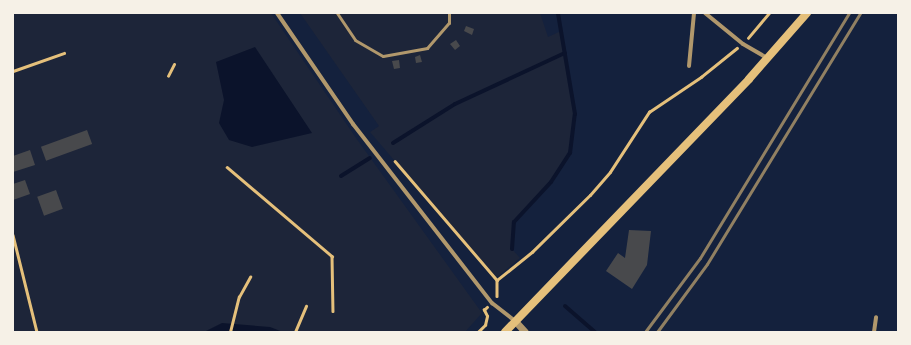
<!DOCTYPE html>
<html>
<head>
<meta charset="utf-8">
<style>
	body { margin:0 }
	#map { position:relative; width:911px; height:345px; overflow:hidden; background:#14213d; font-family:"Asap Condensed",sans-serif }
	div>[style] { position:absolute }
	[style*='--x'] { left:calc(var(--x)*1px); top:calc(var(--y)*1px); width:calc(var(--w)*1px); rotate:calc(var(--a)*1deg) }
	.green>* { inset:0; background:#1d2539 }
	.water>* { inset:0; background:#0b132b }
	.stream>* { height:4px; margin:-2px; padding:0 2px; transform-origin:2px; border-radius:2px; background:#0b132b }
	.building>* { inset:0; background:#48494c; transform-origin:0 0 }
	.path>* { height:2.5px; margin:-1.25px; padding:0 1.25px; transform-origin:1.25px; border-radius:1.25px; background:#e5c07b }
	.service>* { height:3px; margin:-1.5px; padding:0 1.5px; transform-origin:1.5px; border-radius:1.5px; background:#b1986c }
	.minor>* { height:4px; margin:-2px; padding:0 2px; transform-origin:2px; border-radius:2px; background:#b1986c }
	.tertiary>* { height:7px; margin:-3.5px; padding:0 3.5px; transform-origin:3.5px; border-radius:3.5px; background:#b1986c }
	.secondary>* { height:8px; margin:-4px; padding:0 4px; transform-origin:4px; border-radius:4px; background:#e5c07b }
	.rail>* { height:3px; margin:-1.5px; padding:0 1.5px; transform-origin:1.5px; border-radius:1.5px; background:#918062 }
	span { translate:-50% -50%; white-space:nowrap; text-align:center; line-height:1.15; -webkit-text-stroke:3px #f6f1e7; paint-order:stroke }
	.frame { position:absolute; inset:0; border:14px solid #f6f1e7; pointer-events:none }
</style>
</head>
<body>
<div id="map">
	<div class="green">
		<div style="clip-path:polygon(13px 13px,271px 13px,356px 138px,482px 313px,465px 332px,13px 332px)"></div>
		<div style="clip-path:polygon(300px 13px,540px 13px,548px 37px,561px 31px,575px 114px,570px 153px,551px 182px,514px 222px,512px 249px,520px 258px,496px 278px,475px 255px,370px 132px,379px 126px)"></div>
	</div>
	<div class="water">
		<div style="clip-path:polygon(255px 47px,312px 133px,252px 147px,229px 140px,219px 123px,224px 100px,216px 62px)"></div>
		<div style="clip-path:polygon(222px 323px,270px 327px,283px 332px,204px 332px)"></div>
	</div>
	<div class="stream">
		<div style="--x:393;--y:143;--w:73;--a:-32.2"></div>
		<div style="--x:455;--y:104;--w:121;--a:-24.9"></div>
		<div style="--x:341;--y:176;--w:34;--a:-32"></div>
		<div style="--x:512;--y:249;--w:27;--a:-86"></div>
		<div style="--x:514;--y:222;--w:54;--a:-47.2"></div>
		<div style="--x:551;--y:182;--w:35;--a:-57"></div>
		<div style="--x:570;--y:153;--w:39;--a:-83"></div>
		<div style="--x:575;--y:114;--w:102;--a:-99.6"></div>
		<div style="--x:565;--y:306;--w:40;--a:41"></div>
	</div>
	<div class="building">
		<div style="clip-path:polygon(466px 26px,474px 29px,472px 35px,464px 31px)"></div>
		<div style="clip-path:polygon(456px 40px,460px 46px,455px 50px,450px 44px)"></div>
		<div style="clip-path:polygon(420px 55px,422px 62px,416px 63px,415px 57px)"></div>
		<div style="clip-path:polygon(399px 60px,400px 68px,394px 69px,392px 61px)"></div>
		<div style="left:87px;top:130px;width:15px;height:49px;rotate:70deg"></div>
		<div style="clip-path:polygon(30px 150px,35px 165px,13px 172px,13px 156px)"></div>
		<div style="clip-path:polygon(25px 180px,30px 194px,13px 200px,13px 184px)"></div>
		<div style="left:56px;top:190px;width:20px;height:20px;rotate:70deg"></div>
		<div style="clip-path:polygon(629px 230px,651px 231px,647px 265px,632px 289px,606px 271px,618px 253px,625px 258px)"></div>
	</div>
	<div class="path">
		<div style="--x:748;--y:38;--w:33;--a:-50"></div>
		<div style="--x:13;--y:71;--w:54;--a:-19.4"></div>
		<div style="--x:168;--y:76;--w:13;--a:-63"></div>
		<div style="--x:395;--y:161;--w:157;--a:49.4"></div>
		<div style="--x:497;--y:280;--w:16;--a:90"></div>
		<div style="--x:227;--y:167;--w:138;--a:40.3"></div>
		<div style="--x:332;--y:256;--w:55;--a:89"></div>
		<div style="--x:13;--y:235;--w:100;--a:76.1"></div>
		<div style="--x:497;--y:280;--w:45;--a:-38.7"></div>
		<div style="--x:532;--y:252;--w:81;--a:-44.5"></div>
		<div style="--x:590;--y:195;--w:30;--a:-49"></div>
		<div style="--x:610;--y:172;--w:72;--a:-57"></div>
		<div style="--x:649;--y:112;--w:63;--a:-33.9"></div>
		<div style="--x:701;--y:77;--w:46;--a:-38.9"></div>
		<div style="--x:230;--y:332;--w:36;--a:-76"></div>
		<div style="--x:239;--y:297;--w:23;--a:-61"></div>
		<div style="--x:295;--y:332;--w:28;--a:-67"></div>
		<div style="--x:478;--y:332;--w:10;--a:-45"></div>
		<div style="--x:485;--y:325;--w:9;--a:-77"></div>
		<div style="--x:487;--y:316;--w:7;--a:-117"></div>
		<div style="--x:484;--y:310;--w:4;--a:-45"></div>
	</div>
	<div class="service">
		<div style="--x:337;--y:13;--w:32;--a:56"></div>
		<div style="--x:355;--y:40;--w:32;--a:30"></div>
		<div style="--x:383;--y:56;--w:45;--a:-10.3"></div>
		<div style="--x:427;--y:48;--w:33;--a:-49"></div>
		<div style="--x:449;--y:23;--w:10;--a:-90"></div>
	</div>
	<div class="minor">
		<div style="--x:277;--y:13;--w:135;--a:55.6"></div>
		<div style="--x:353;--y:124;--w:227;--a:52.2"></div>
		<div style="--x:492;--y:303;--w:31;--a:38"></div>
		<div style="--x:705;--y:13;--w:49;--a:39.2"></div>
		<div style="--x:743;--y:44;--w:28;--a:30"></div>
		<div style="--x:689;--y:66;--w:53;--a:-84.6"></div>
		<div style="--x:874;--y:332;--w:15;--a:-82"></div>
	</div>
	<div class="tertiary">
		<div style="--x:516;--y:322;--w:13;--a:48"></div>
	</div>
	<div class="secondary">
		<div style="--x:505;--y:332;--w:351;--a:-46"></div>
		<div style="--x:749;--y:79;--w:88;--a:-48.7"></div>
	</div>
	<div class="rail">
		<div style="--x:645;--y:332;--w:92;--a:-53.4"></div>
		<div style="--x:700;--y:258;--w:287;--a:-58.7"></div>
		<div style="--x:657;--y:332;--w:84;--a:-53.7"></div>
		<div style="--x:707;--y:264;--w:294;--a:-58.6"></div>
	</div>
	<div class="frame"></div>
</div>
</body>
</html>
